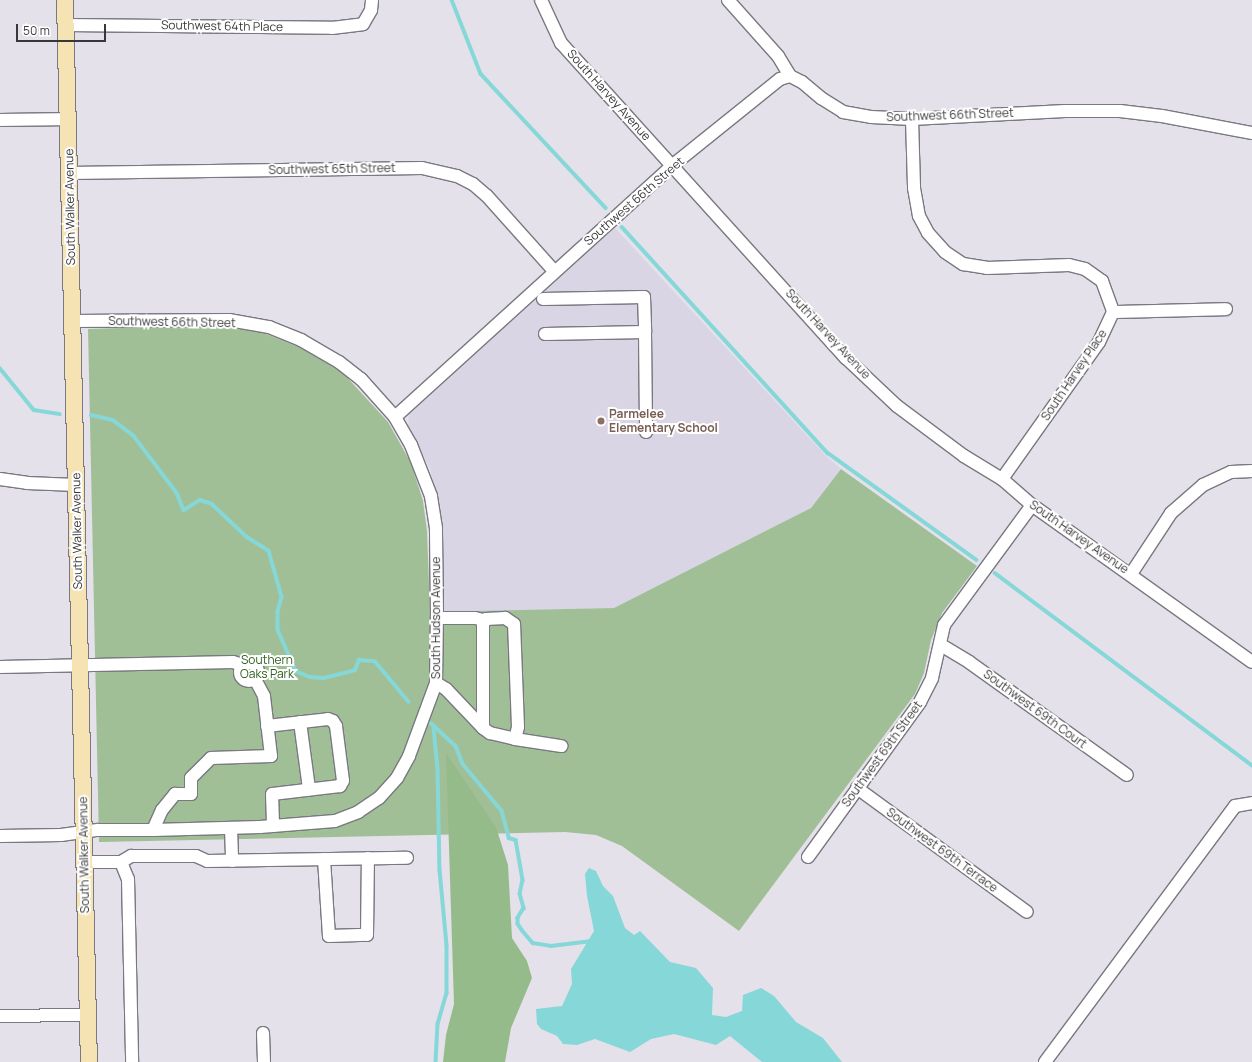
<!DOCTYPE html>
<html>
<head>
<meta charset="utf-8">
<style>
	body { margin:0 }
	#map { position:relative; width:1252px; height:1062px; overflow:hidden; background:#e4e1ea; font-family:Manrope,sans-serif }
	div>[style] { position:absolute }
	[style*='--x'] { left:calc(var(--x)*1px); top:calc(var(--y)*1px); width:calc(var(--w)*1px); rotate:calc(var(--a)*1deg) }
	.built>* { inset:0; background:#dad5e5 }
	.green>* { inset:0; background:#a0bf97 }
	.forest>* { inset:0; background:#96bb8a }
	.water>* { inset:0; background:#86d7d8 }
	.stream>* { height:3.5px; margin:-1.75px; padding:0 1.75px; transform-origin:1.75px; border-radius:1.75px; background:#86d7d8 }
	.roads { filter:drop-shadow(1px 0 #7a7880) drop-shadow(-1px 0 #7a7880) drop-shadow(0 1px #7a7880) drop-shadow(0 -1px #7a7880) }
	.minor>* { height:12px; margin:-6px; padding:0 6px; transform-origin:6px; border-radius:6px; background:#fff }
	.minor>.ring { margin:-6px; padding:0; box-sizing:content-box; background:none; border:12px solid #fff; border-radius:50% }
	.major>* { height:16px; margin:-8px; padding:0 8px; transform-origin:8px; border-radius:8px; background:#f6e3b3 }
	.dots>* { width:11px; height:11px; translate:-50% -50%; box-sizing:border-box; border:2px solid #fff; border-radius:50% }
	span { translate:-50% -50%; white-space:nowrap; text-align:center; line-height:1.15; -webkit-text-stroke:4px #fff; paint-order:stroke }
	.street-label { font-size:12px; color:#38373a }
	.education-label { font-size:12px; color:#785e54; font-weight:700 }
	.left { translate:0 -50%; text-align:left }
	.park-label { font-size:12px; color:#31611f }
	.scale { position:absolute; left:16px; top:24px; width:90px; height:18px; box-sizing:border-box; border:2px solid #38373a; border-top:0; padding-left:5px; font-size:12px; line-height:14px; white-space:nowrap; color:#38373a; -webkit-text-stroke:3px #fff; paint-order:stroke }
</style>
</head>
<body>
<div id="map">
	<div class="built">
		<div style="clip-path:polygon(615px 228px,825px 455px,841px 469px,811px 508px,614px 608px,444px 612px,443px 537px,440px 513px,430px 468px,408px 428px,409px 415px)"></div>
	</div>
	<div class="green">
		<div style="clip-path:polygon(216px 325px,261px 332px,309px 351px,343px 373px,388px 422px,411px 463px,423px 501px,427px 531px,430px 612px,614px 608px,811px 508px,841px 469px,977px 566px,942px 613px,931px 640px,924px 673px,915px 694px,739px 931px,622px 846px,596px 835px,565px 832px,99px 842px,88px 329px)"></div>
	</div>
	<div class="forest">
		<div style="clip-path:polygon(446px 753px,496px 827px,508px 865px,512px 938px,527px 961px,532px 978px,511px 1028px,505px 1062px,443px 1062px,446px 1035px,454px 1004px)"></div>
	</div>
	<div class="water">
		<div style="clip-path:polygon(589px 868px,596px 871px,603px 886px,613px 896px,625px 928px,634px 935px,640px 931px,670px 962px,696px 968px,713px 988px,712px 1015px,726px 1017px,742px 1011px,743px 995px,761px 988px,774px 996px,796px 1022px,823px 1038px,842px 1062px,762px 1062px,730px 1036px,716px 1045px,674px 1034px,651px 1039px,630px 1052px,595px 1039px,577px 1045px,563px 1044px,557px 1036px,541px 1029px,537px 1024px,536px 1009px,562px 1006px,572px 984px,571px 969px,594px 931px,587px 896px,585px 874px)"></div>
	</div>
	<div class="stream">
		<div style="--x:452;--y:0;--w:79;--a:68.6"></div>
		<div style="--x:481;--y:74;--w:183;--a:47"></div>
		<div style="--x:622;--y:227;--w:306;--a:47.7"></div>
		<div style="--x:828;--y:453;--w:183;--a:35.7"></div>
		<div style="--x:0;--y:368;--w:54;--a:51"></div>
		<div style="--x:34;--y:410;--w:26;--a:9"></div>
		<div style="--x:91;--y:415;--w:23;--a:13"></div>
		<div style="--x:113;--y:420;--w:26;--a:37"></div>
		<div style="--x:134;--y:436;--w:71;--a:53"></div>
		<div style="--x:177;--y:493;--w:18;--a:68"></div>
		<div style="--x:184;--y:510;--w:19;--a:-32"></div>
		<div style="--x:200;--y:500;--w:13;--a:18"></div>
		<div style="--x:212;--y:504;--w:48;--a:43.3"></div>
		<div style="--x:247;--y:537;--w:26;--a:32"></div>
		<div style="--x:269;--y:551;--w:48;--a:74.2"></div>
		<div style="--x:282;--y:597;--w:16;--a:105"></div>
		<div style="--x:278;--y:612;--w:18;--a:90"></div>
		<div style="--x:278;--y:630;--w:45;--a:66.3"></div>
		<div style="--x:296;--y:671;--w:15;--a:23"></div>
		<div style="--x:310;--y:677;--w:14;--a:4"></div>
		<div style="--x:324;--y:678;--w:32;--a:-14"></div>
		<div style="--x:355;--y:670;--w:11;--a:-68"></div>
		<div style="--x:359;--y:660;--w:16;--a:4"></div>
		<div style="--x:375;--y:661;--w:53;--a:50.3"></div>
		<div style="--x:995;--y:573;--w:321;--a:36.8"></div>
		<div style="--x:431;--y:723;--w:34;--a:43"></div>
		<div style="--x:456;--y:746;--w:19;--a:69"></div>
		<div style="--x:463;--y:764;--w:61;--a:50.3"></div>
		<div style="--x:502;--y:811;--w:28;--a:75"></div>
		<div style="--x:509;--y:838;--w:7;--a:16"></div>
		<div style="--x:516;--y:840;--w:41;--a:80.1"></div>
		<div style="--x:523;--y:880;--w:14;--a:102"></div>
		<div style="--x:520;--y:894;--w:15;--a:74"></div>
		<div style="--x:524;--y:908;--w:12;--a:121"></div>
		<div style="--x:518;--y:918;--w:6;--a:90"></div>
		<div style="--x:518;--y:924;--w:7;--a:56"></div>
		<div style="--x:522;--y:930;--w:17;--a:50"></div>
		<div style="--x:533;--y:943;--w:18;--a:9"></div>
		<div style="--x:551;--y:946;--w:39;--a:-7"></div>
		<div style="--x:434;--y:728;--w:41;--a:84.4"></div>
		<div style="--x:438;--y:769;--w:101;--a:88.9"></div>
		<div style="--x:440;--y:870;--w:75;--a:84.7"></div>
		<div style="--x:447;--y:945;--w:48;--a:90"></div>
		<div style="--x:447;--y:993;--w:32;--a:106"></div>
		<div style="--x:438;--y:1024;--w:38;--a:93"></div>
	</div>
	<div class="roads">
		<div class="minor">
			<div style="--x:541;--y:0;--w:47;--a:65.1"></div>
			<div style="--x:561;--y:43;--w:425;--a:47.9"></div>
			<div style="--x:846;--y:358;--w:70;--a:43.3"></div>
			<div style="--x:897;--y:406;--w:84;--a:36.7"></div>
			<div style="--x:964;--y:456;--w:44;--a:31.2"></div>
			<div style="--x:1002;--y:479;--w:40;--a:41"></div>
			<div style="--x:1032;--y:505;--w:270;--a:35.5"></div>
			<div style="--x:728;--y:0;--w:75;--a:48.2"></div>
			<div style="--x:778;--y:56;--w:23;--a:59"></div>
			<div style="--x:66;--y:25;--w:266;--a:0.6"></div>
			<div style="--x:332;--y:28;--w:31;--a:-7"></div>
			<div style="--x:363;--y:24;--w:16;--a:-60"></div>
			<div style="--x:371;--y:10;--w:10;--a:-84"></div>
			<div style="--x:912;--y:119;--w:69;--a:88.3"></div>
			<div style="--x:914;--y:188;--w:28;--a:80"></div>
			<div style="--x:919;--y:216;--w:19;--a:62"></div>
			<div style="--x:928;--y:233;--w:25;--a:48"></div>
			<div style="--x:945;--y:252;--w:22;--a:34"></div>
			<div style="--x:963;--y:264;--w:24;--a:9"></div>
			<div style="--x:987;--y:268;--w:82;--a:-2.1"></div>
			<div style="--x:1069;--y:265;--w:16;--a:14"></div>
			<div style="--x:1085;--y:269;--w:21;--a:35"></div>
			<div style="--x:1102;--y:281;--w:33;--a:70"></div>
			<div style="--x:1113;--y:312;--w:33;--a:115"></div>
			<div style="--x:1099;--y:342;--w:168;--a:125.3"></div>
			<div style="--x:0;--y:120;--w:68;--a:-0.8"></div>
			<div style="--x:69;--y:173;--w:353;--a:-0.8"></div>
			<div style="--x:422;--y:168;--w:36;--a:13"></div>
			<div style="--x:457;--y:176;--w:18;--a:27"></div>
			<div style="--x:473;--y:184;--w:18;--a:41"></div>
			<div style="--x:487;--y:196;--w:101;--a:48.2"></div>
			<div style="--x:543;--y:299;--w:101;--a:-1.1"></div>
			<div style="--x:644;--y:297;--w:35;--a:88"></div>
			<div style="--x:645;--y:332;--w:100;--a:178.9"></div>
			<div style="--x:1113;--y:312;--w:113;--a:-1.5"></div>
			<div style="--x:72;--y:321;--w:157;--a:-0.4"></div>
			<div style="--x:229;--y:320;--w:41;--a:9.9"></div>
			<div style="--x:269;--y:327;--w:35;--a:22"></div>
			<div style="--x:301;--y:340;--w:44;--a:30.1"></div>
			<div style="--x:339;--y:362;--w:28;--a:38"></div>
			<div style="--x:361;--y:379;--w:51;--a:48.2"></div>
			<div style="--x:395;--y:417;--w:375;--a:-42.2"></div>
			<div style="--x:673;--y:165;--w:137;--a:-38.8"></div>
			<div style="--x:780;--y:79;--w:10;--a:-17"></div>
			<div style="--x:790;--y:76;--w:13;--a:27"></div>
			<div style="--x:802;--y:82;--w:25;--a:40"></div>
			<div style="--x:821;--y:98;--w:26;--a:32"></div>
			<div style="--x:843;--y:112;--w:28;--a:10"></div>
			<div style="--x:871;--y:117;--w:41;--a:2.8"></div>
			<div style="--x:912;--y:119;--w:153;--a:-3"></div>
			<div style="--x:1065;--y:111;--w:55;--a:0"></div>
			<div style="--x:1120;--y:111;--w:42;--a:6.8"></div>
			<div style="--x:1162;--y:116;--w:92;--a:10.7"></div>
			<div style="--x:645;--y:332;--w:100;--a:89.4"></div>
			<div style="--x:0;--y:479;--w:27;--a:8"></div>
			<div style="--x:27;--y:483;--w:49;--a:2.3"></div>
			<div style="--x:1131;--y:574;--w:73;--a:-56.7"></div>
			<div style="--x:1171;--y:513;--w:43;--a:-41.2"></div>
			<div style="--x:1203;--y:485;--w:31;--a:-25"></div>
			<div style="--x:1231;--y:472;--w:21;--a:-3"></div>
			<div style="--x:437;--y:618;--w:38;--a:0"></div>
			<div style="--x:475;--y:618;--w:9;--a:13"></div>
			<div style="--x:941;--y:645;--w:33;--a:31"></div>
			<div style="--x:969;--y:662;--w:194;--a:35.6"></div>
			<div class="ring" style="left:240px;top:663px;width:6px;height:6px"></div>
			<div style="--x:0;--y:667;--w:233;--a:-1.2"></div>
			<div style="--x:233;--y:662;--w:9;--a:18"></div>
			<div style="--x:436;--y:683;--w:12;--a:31"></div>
			<div style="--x:446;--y:689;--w:54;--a:46.5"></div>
			<div style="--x:483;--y:728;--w:9;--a:36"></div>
			<div style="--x:490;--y:733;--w:26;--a:13"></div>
			<div style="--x:515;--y:739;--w:12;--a:-76"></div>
			<div style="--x:518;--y:727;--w:103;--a:-92.2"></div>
			<div style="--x:514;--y:624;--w:11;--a:-146"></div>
			<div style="--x:505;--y:618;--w:19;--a:177"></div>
			<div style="--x:486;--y:619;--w:6;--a:121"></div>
			<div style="--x:483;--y:624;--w:104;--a:90"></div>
			<div style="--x:300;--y:722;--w:68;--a:82.3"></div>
			<div style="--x:267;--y:726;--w:61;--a:-6.5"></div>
			<div style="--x:328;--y:719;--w:5;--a:22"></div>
			<div style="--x:333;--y:721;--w:6;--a:59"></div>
			<div style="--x:336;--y:726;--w:55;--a:82.7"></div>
			<div style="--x:343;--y:781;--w:6;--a:121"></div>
			<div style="--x:340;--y:786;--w:68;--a:173.3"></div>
			<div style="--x:272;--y:794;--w:32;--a:88"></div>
			<div style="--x:515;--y:739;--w:47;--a:8.7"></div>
			<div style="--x:857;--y:788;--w:210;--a:36.1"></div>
			<div style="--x:231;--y:828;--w:33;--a:88"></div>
			<div style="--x:153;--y:830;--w:107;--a:-1.6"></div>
			<div style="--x:260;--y:827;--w:75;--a:-4.6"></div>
			<div style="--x:335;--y:821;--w:25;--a:-21"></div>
			<div style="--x:358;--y:812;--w:25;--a:-34"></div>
			<div style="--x:379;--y:798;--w:27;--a:-48"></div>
			<div style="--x:397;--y:778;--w:25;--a:-61"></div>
			<div style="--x:409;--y:756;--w:78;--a:-69.7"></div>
			<div style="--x:436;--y:683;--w:68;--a:-89.2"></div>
			<div style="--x:437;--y:615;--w:87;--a:-90.7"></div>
			<div style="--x:436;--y:528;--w:32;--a:-99"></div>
			<div style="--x:431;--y:496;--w:55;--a:-111.4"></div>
			<div style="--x:411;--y:445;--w:32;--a:-120"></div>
			<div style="--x:0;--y:836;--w:61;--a:-0.9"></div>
			<div style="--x:61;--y:835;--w:37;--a:-8"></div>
			<div style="--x:98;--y:830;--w:55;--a:0"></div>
			<div style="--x:153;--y:830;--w:22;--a:-66"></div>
			<div style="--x:162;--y:810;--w:21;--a:-51"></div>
			<div style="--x:175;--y:794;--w:16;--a:0"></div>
			<div style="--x:191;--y:794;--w:16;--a:-90"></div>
			<div style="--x:191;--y:778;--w:28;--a:-45"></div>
			<div style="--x:211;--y:758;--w:60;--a:-1.9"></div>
			<div style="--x:271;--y:756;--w:60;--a:-96.7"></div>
			<div style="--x:264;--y:696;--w:19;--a:-118"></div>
			<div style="--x:808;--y:857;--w:191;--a:-54.1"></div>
			<div style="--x:920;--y:702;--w:27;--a:-63"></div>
			<div style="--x:932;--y:678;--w:54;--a:-77.2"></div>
			<div style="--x:944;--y:625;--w:149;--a:-53.7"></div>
			<div style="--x:324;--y:859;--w:77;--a:86.3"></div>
			<div style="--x:329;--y:936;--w:38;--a:-2"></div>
			<div style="--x:367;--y:935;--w:77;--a:-89.3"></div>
			<div style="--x:84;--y:862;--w:37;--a:0"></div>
			<div style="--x:121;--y:862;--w:12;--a:-31"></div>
			<div style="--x:131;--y:856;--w:65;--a:0"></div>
			<div style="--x:196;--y:856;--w:12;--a:24"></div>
			<div style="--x:207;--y:861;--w:200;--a:-0.9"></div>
			<div style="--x:121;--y:862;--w:18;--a:68"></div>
			<div style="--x:128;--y:879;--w:183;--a:88.7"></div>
			<div style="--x:0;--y:1016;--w:88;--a:-0.7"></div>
			<div style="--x:263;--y:1033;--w:29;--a:88"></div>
			<div style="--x:1045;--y:1062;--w:319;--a:-53.4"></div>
			<div style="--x:1235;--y:806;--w:17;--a:-10"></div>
		</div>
		<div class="major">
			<div style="--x:65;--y:0;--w:1062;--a:88.71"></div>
		</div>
	</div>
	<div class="dots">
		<div style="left:601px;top:421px;background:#8d6e63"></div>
	</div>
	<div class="street-label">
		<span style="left:222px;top:26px;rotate:1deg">Southwest 64th Place</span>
		<span style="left:609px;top:95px;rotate:48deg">South Harvey Avenue</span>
		<span style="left:950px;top:115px;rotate:-2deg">Southwest 66th Street</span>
		<span style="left:332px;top:169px;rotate:-1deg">Southwest 65th Street</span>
		<span style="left:634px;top:201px;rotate:-41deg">Southwest 66th Street</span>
		<span style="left:70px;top:207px;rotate:-91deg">South Walker Avenue</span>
		<span style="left:172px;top:322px;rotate:1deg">Southwest 66th Street</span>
		<span style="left:828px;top:334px;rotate:47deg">South Harvey Avenue</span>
		<span style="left:1074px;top:375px;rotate:-56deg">South Harvey Place</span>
		<span style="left:77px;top:531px;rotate:-91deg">South Walker Avenue</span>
		<span style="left:1079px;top:537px;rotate:35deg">South Harvey Avenue</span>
		<span style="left:436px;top:618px;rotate:-90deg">South Hudson Avenue</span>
		<span style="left:1035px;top:709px;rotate:36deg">Southwest 69th Court</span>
		<span style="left:882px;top:754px;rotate:-54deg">Southwest 69th Street</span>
		<span style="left:942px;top:850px;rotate:36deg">Southwest 69th Terrace</span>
		<span style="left:84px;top:855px;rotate:-91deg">South Walker Avenue</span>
	</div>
	<div class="education-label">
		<span class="left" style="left:609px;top:421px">Parmelee<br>Elementary School</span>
	</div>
	<div class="park-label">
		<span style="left:267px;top:667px">Southern<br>Oaks Park</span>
	</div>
	<div class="scale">50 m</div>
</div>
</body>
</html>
